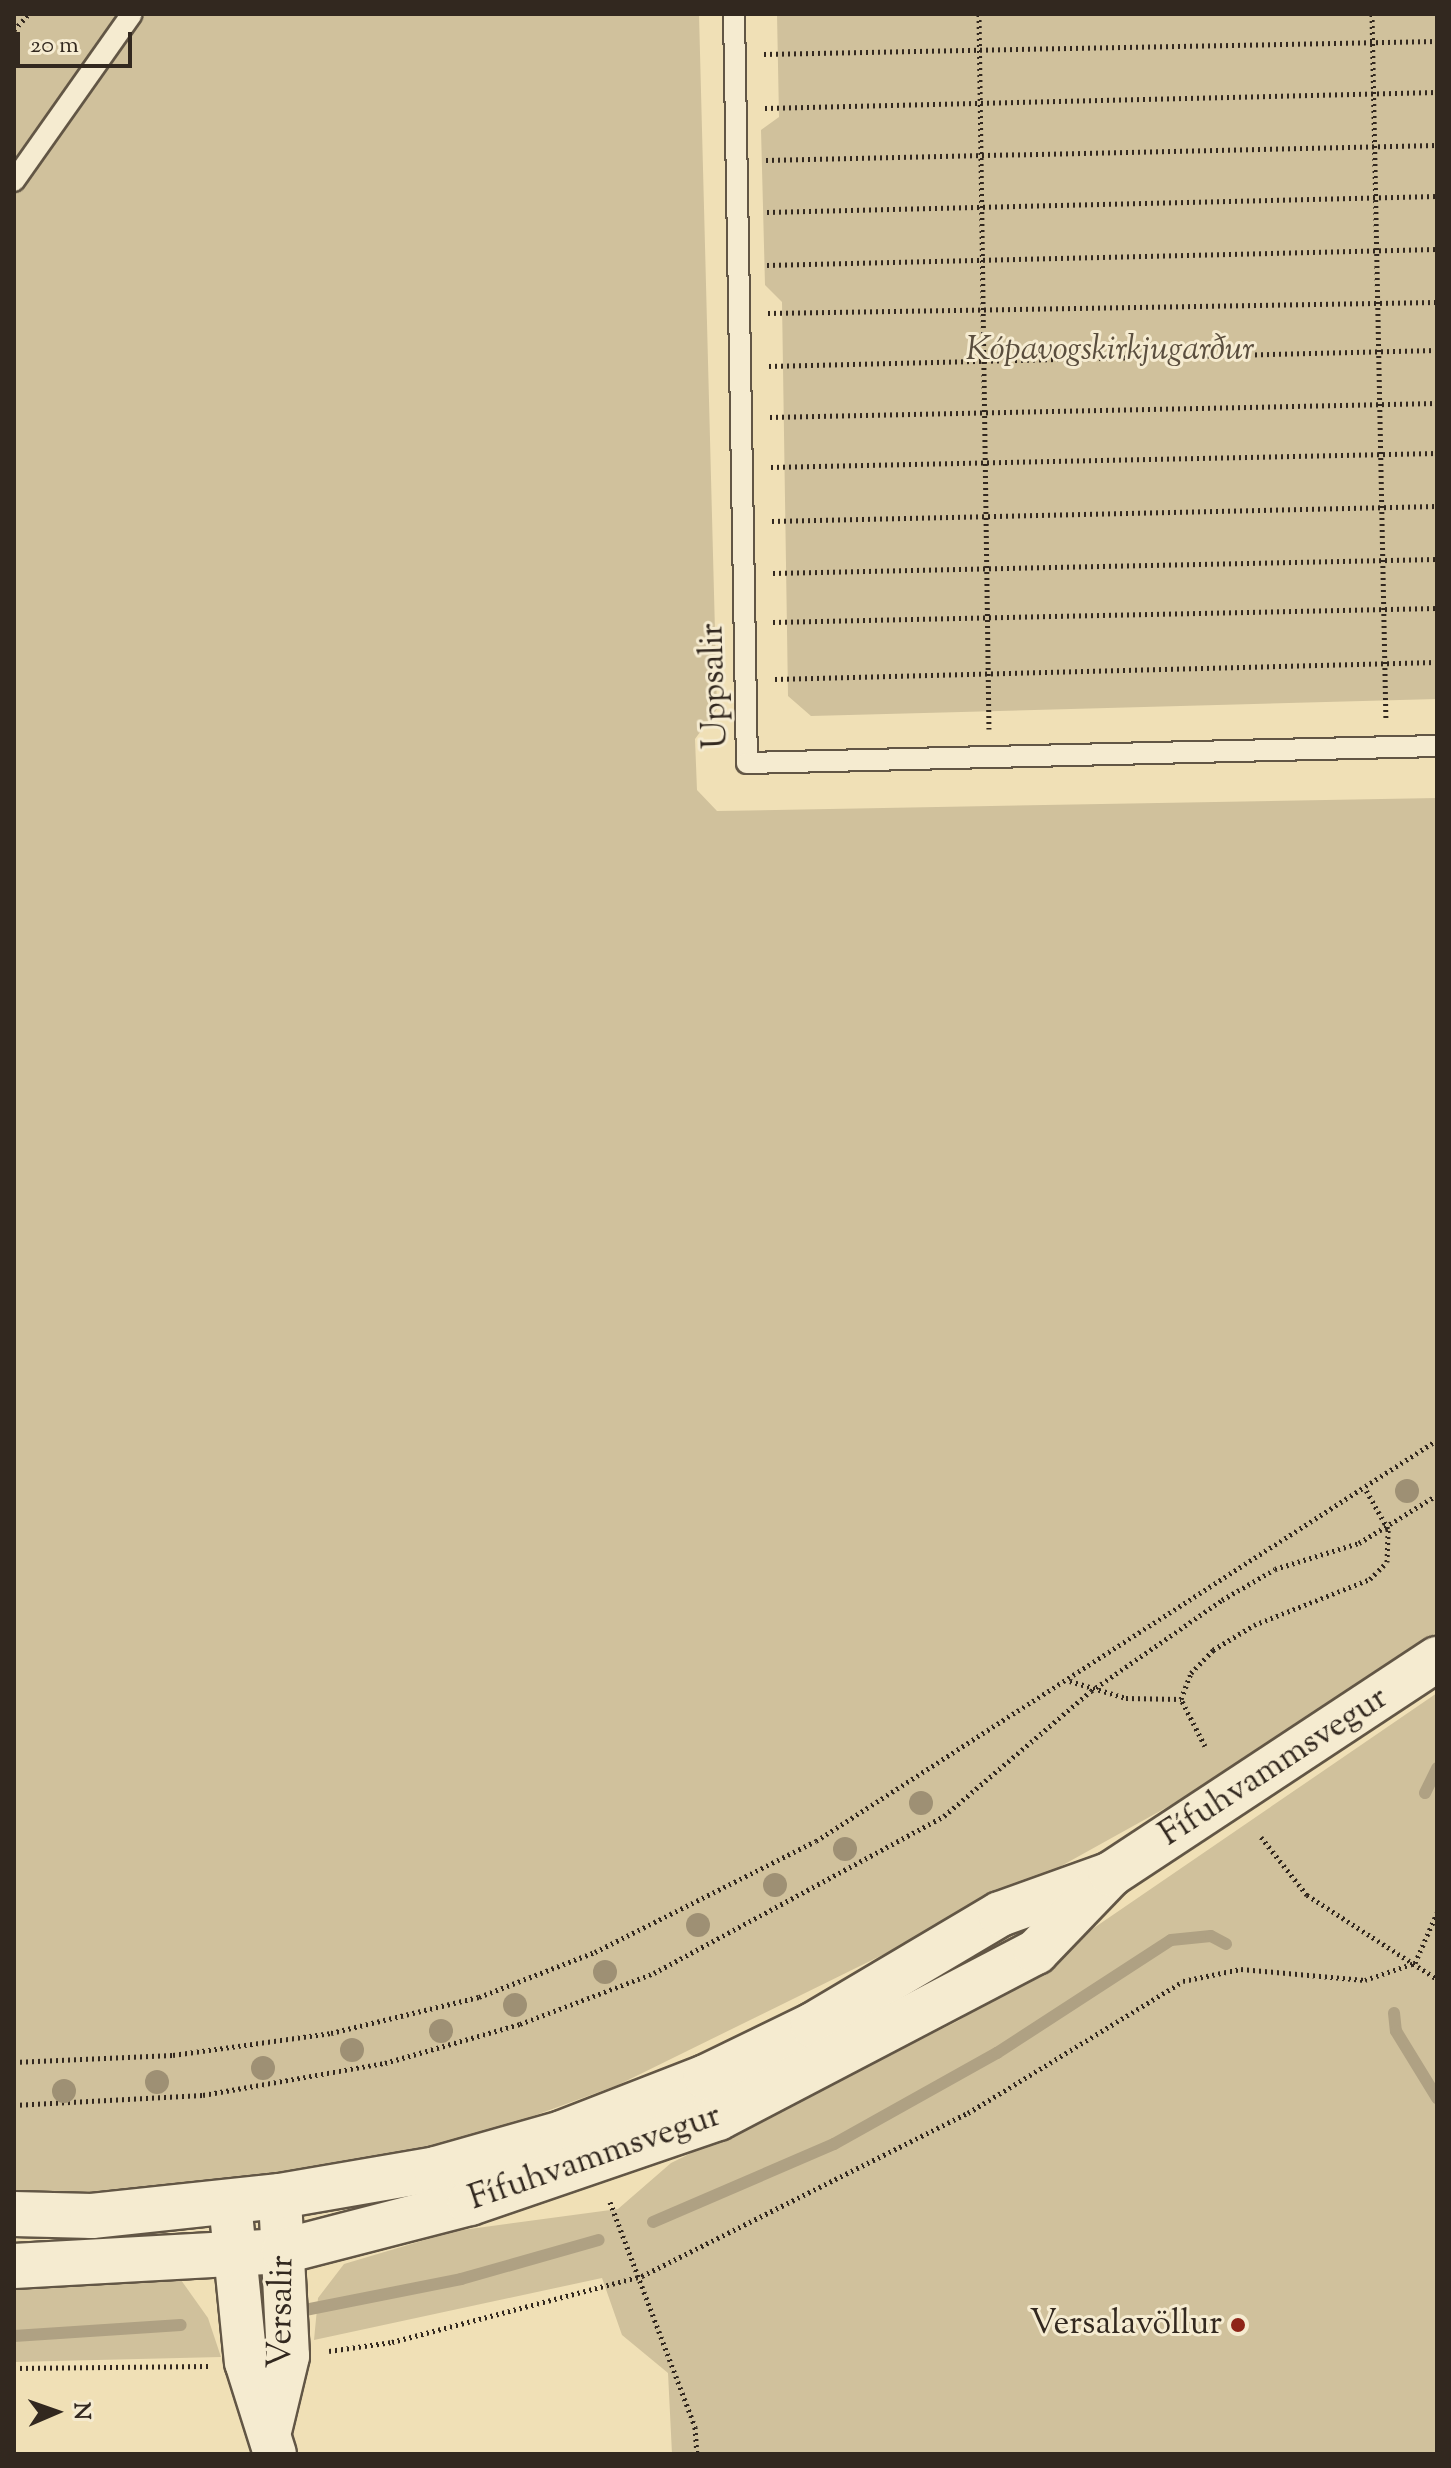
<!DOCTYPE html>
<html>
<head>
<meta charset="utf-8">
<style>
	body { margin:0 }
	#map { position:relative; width:1451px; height:2468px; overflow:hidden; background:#f0e0b6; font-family:"Sorts Mill Goudy",serif }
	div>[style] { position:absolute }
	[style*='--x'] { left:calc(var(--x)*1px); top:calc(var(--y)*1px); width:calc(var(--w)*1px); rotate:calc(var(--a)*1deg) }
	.green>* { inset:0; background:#d0c19c }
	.stream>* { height:12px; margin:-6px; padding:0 6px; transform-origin:6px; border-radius:6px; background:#afa183 }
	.path>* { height:5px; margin-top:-2.5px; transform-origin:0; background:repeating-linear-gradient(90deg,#32281f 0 2px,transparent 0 6px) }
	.roads { filter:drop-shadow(2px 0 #625645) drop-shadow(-2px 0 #625645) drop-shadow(0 2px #625645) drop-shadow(0 -2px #625645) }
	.lane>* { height:20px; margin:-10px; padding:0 10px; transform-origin:10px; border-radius:10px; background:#f5ebd0 }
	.street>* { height:42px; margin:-21px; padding:0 21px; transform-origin:21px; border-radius:21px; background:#f5ebd0 }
	.secondary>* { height:44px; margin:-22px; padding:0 22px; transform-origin:22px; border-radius:22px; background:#f5ebd0 }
	.trees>* { width:24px; height:24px; margin:-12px; border-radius:50%; background:#9e9074 }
	.dots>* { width:22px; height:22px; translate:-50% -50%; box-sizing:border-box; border:4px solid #f5ebd0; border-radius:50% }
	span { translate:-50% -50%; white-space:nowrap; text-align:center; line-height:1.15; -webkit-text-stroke:6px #f5ebd0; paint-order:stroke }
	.park-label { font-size:34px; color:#5a4e3e; font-style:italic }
	.street-label { font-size:34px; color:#32281f }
	.poi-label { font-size:34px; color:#32281f }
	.right { translate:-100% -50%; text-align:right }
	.frame { position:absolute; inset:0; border:16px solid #32281f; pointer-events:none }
	.north { position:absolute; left:16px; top:2372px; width:80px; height:80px; -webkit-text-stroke:6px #f5ebd0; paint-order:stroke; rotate:88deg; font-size:22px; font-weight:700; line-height:32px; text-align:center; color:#32281f }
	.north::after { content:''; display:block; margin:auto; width:28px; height:36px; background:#32281f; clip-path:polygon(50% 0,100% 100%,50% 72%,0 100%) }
	.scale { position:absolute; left:16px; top:32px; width:116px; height:36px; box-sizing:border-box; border:4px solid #32281f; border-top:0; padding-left:10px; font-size:24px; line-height:28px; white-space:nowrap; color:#32281f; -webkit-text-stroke:6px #f5ebd0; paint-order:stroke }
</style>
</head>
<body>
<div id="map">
	<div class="green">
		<div style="clip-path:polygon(14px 14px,699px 14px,717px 709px,695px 739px,697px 790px,717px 811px,1437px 798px,1437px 1632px,1252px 1760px,1045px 1875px,618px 2085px,446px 2148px,190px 2192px,14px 2197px)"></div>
		<div style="clip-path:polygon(777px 14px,1437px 14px,1437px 699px,811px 716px,788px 696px,782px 302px,765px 285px,761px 130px,779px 117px)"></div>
		<div style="clip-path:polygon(1437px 1693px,1437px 2454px,672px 2454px,668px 2373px,622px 2335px,602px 2278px,314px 2340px,318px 2298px,344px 2264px,455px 2231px,618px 2209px,671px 2163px,958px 2021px)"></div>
		<div style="clip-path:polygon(181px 2280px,208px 2318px,221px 2357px,14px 2362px,14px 2284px)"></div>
	</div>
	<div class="stream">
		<div style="--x:1425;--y:1793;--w:28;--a:-64"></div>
		<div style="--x:1394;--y:2013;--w:18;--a:84"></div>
		<div style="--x:1396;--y:2031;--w:79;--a:58.5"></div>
		<div style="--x:653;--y:2222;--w:197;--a:-23.3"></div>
		<div style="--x:834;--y:2144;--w:187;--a:-29.2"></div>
		<div style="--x:997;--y:2053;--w:207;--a:-33"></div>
		<div style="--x:1171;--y:1940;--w:40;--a:-5.7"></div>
		<div style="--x:1211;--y:1936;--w:17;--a:28"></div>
		<div style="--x:305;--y:2310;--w:159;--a:-11.2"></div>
		<div style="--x:461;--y:2279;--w:143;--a:-15.8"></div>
		<div style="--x:14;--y:2336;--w:167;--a:-3.8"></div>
	</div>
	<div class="path">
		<div style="--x:979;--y:14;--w:715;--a:89.2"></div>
		<div style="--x:1372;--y:14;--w:707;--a:88.87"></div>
		<div style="--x:14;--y:30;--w:22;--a:-47"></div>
		<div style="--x:764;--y:54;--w:673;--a:-1.11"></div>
		<div style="--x:765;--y:108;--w:672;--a:-1.36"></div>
		<div style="--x:766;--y:160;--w:671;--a:-1.28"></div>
		<div style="--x:767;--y:212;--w:670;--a:-1.37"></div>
		<div style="--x:767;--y:265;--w:670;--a:-1.37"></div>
		<div style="--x:768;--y:313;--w:669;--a:-0.94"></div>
		<div style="--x:769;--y:366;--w:668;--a:-1.37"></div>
		<div style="--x:770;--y:417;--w:667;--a:-1.2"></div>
		<div style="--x:771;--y:467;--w:666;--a:-1.2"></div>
		<div style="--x:772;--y:521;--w:665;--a:-1.29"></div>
		<div style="--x:773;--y:573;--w:664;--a:-1.21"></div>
		<div style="--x:773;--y:622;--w:664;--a:-1.21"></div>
		<div style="--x:775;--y:679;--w:662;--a:-1.47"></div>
		<div style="--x:1070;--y:1681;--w:59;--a:16.9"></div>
		<div style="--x:1126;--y:1698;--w:55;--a:1"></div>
		<div style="--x:1205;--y:1746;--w:53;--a:-117.1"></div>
		<div style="--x:1181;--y:1699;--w:28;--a:-69"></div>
		<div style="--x:1191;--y:1673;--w:32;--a:-46"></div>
		<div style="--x:1213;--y:1650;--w:48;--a:-31.4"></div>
		<div style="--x:1254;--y:1625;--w:125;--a:-21.6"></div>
		<div style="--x:1370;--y:1579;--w:24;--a:-45"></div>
		<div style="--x:1387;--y:1562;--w:33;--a:-88"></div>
		<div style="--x:1388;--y:1529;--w:45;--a:-119.4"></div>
		<div style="--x:1261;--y:1837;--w:74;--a:51.6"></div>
		<div style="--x:1307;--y:1895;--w:155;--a:32.9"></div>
		<div style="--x:14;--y:2062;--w:159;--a:-2.5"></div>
		<div style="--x:173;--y:2055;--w:160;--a:-7.9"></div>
		<div style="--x:331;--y:2033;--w:152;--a:-13.7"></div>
		<div style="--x:479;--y:1997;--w:124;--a:-21.2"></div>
		<div style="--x:595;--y:1952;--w:247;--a:-26.7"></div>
		<div style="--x:816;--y:1841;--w:739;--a:-32.85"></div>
		<div style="--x:14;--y:2105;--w:189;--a:-3"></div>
		<div style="--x:203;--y:2095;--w:185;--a:-10"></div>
		<div style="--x:385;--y:2063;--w:141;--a:-16.1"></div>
		<div style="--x:520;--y:2024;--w:143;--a:-20.8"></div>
		<div style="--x:654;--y:1973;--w:330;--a:-28.4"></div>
		<div style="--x:944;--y:1816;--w:193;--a:-40.4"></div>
		<div style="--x:1091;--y:1691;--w:160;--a:-34.8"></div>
		<div style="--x:1222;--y:1600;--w:61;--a:-30.3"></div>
		<div style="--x:1275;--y:1569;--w:88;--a:-17.2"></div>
		<div style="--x:1359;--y:1543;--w:92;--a:-31.6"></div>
		<div style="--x:610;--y:2202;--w:241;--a:69.3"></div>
		<div style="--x:695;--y:2427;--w:27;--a:86"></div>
		<div style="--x:329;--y:2351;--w:64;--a:-8.1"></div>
		<div style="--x:392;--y:2342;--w:259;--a:-14.8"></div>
		<div style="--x:642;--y:2276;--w:364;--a:-26.6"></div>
		<div style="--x:968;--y:2113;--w:252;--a:-31.5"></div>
		<div style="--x:1183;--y:1981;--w:59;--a:-11.7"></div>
		<div style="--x:1241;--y:1969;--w:124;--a:5.1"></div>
		<div style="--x:1365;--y:1980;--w:53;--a:-18.8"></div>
		<div style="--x:1415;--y:1963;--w:55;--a:-66.3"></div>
		<div style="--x:14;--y:2368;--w:194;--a:-0.6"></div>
	</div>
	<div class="roads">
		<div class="lane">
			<div style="--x:734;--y:14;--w:749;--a:89.01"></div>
			<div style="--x:747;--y:763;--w:690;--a:-1.41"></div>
			<div style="--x:14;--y:181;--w:204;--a:-54.8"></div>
		</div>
		<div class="street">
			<div style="--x:230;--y:2203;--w:160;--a:84.3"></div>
			<div style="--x:246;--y:2362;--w:96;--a:72.5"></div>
			<div style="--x:271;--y:2427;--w:73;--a:-76.5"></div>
			<div style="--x:288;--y:2356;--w:160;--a:-92.9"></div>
		</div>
		<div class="secondary">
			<div style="--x:14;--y:2214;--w:78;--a:1.5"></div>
			<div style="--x:92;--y:2216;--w:189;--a:-6.1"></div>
			<div style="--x:280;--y:2196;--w:158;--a:-9.8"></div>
			<div style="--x:436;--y:2169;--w:131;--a:-15.9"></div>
			<div style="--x:562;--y:2133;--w:155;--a:-21.3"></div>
			<div style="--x:706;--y:2077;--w:119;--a:-25.9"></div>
			<div style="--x:813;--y:2025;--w:217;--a:-30.7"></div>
			<div style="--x:1000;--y:1914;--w:118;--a:-19.8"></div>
			<div style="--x:14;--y:2266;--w:270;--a:-3.2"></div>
			<div style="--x:284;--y:2251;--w:192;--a:-14.5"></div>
			<div style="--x:470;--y:2203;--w:262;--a:-18.9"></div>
			<div style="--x:718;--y:2118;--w:359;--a:-27.6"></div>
			<div style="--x:1036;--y:1952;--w:108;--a:-46.1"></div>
			<div style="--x:1111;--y:1874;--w:391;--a:-33.4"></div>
		</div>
	</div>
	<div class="trees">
		<div style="left:1407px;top:1491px"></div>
		<div style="left:921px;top:1803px"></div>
		<div style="left:845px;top:1849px"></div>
		<div style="left:775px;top:1885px"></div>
		<div style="left:698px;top:1925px"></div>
		<div style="left:605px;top:1972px"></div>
		<div style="left:515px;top:2005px"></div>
		<div style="left:441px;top:2031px"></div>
		<div style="left:352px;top:2050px"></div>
		<div style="left:263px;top:2068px"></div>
		<div style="left:157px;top:2082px"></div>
		<div style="left:64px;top:2091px"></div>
	</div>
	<div class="dots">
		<div style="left:1238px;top:2325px;background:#8f2418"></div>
	</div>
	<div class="park-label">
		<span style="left:1110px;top:351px">Kópavogskirkjugarður</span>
	</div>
	<div class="street-label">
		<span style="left:715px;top:686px;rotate:-92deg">Uppsalir</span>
		<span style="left:1274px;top:1767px;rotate:-33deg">Fífuhvammsvegur</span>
		<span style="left:595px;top:2158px;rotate:-19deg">Fífuhvammsvegur</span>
		<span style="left:282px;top:2312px;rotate:-89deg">Versalir</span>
	</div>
	<div class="poi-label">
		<span class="right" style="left:1222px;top:2325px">Versalavöllur</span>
	</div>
	<div class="frame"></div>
	<div class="north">N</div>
	<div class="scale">20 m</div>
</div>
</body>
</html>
